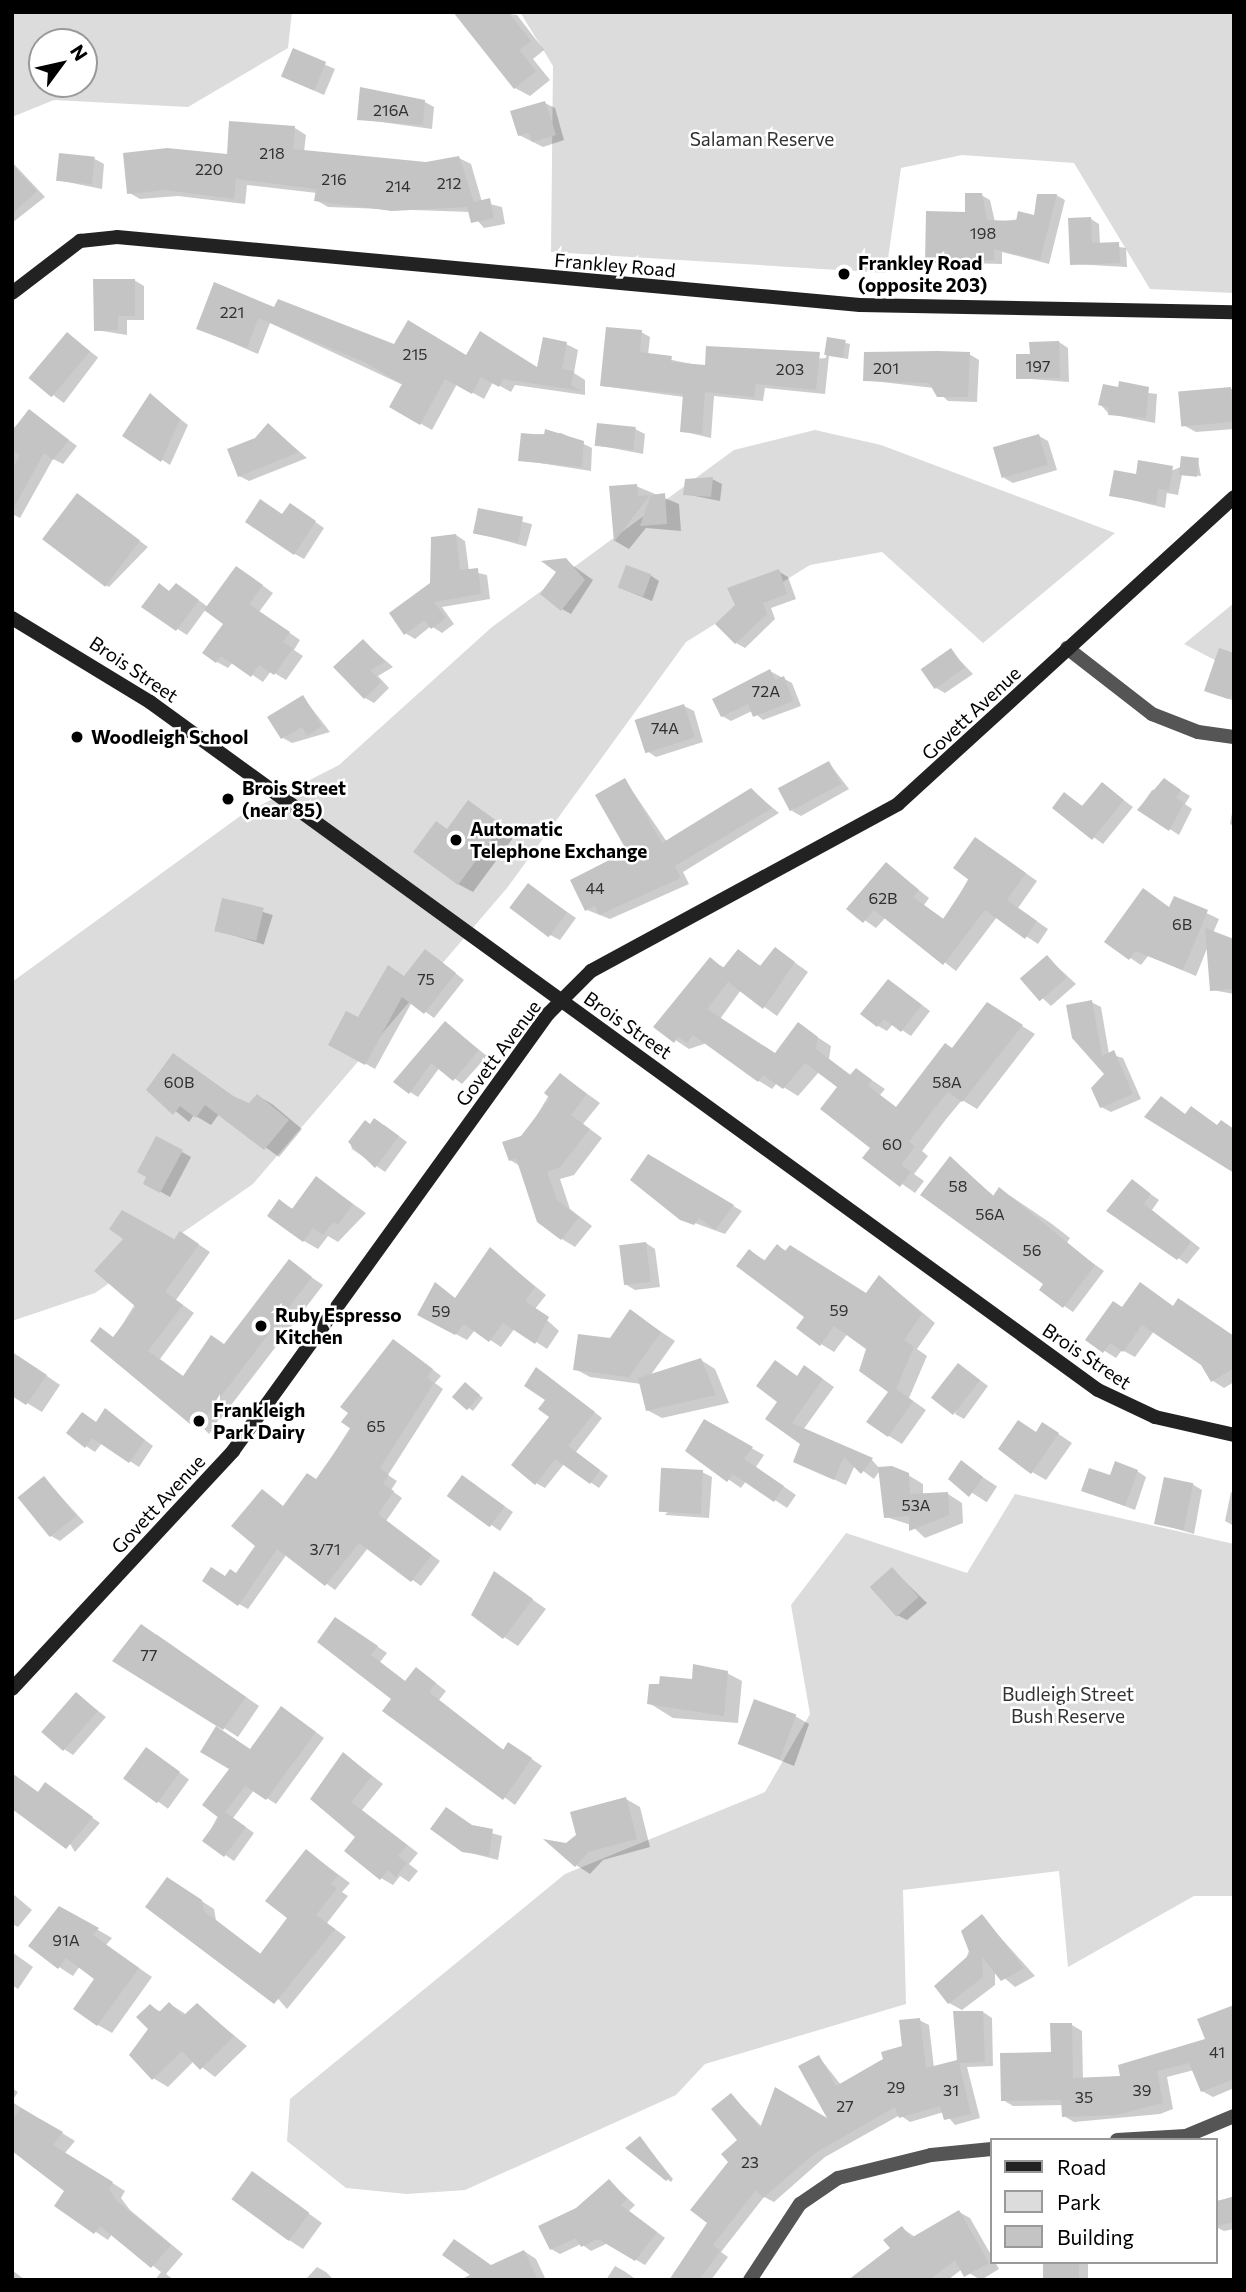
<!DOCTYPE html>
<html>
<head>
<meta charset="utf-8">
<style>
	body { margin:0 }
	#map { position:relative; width:1246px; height:2292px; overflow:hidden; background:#fff; font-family:Commissioner,sans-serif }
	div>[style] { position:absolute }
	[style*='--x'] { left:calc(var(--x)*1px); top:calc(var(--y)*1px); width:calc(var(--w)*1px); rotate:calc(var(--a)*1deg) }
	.green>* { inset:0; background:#dcdcdc }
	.shadow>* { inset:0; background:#0003; transform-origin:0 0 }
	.building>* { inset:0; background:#c4c4c4; transform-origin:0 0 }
	.street>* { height:14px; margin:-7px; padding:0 7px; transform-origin:7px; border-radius:7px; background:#555 }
	.secondary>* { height:14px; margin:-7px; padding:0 7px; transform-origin:7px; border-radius:7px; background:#222 }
	.dots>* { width:19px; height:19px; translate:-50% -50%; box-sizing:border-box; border:4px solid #fff; border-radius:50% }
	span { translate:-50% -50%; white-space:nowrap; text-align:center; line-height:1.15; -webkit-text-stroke:5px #fff; paint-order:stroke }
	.number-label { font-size:16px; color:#313131 }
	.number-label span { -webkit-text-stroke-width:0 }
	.park-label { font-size:19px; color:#333 }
	.poi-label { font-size:19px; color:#000; font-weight:700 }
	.left { translate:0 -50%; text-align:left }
	.street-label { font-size:19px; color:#000 }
	.frame { position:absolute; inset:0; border:14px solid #000; pointer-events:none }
	.legend { position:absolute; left:990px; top:2138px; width:228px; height:126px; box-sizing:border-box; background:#fff; border:2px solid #999; margin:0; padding:9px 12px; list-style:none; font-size:21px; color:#000 }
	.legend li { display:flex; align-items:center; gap:14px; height:35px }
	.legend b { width:35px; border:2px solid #999 }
	.north { position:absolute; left:28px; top:28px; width:70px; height:70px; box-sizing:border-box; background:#fff; border:2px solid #999; border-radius:50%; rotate:57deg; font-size:19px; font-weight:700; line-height:28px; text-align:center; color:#000 }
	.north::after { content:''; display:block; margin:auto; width:24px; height:32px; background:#000; clip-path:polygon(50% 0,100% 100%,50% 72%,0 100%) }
</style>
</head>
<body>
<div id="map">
	<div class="green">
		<div style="clip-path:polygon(evenodd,12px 12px,292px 12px,288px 48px,188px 107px,54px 100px,12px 117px,12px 12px,42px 42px,84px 42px,84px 84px,42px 84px,42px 42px)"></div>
		<div style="clip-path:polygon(520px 12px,1234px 12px,1234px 293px,1150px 289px,1074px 163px,962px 155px,901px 168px,886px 273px,551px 252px,553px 66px)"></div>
		<div style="clip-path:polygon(815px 430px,881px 445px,1115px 533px,983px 643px,882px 552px,810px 565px,686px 642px,507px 888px,253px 1184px,95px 1293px,12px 1321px,12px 982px,243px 814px,339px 765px,492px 627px,734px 450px)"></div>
		<div style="clip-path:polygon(1234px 603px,1234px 670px,1184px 644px)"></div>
		<div style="clip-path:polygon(1015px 1494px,1234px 1544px,1234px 1896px,1194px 1896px,1068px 1967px,1059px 1871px,903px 1890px,906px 2004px,705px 2064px,676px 2095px,465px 2190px,407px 2194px,346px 2188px,287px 2141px,290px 2099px,565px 1874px,765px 1792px,810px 1714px,791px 1605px,846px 1533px,967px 1573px)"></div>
	</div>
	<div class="shadow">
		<div style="clip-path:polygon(496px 12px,517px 15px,544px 50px,533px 59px,550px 80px,530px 96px,515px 88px)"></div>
		<div style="clip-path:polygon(294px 51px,335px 69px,324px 95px,292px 81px)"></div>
		<div style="clip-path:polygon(425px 102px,434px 107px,432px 129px,359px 119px)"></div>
		<div style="clip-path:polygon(545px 103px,555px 108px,564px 140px,543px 147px,519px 135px)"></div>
		<div style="clip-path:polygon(295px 128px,306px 135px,304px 152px,426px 164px,459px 158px,471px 164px,482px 202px,502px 207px,505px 224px,484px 228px,470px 212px,328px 207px,316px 200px,317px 193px,247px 185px,245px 204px,178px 196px,140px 199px,128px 192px)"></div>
		<div style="clip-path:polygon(95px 159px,104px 164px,102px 189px,57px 180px)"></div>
		<div style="clip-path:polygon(12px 162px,45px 197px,12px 223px)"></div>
		<div style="clip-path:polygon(981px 195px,990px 200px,995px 222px,1036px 217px,1056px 195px,1065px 200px,1049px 264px,1002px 252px,1002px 264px,926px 262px)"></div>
		<div style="clip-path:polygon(1091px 219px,1099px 224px,1100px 244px,1126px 248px,1127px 267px,1072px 264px)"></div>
		<div style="clip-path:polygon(134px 280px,144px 286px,144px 320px,127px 320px,127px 335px,96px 330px)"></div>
		<div style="clip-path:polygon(275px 310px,395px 346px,538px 369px,566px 344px,578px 350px,574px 373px,585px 380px,585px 395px,515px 385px,511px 392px,493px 382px,484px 399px,457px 384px,432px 430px,391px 407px,403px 385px,270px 323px,258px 354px,198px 328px)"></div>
		<div style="clip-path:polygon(641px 332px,650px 337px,648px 355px,706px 367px,826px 358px,828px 339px,850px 344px,848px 359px,829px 356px,825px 394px,765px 388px,763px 401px,714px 396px,711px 438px,681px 431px,684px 397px,602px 386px)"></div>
		<div style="left:67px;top:334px;width:39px;height:57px;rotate:37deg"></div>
		<div style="clip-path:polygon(1059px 342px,1068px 348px,1069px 382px,1018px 378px,1031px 356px)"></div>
		<div style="clip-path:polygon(969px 354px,979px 360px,977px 402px,948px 401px,934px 388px,864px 380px)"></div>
		<div style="clip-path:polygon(1234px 378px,1234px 429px,1196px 432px,1183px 425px,1180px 393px,1232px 389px)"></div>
		<div style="clip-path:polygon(1119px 389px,1157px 394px,1155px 423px,1109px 414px,1100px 404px)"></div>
		<div style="clip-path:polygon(151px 396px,188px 425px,170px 465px,125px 436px)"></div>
		<div style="clip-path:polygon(30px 411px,77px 446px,63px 464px,53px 459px,20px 518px,12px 514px,12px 430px)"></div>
		<div style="clip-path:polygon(268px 425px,307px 458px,249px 481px,239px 476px)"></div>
		<div style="clip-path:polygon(635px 429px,645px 434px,643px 454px,596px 445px)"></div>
		<div style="clip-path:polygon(561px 433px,592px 448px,591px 471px,520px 460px,522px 435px)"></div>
		<div style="clip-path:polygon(1039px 436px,1048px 441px,1057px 470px,1013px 483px,1004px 478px)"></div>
		<div style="clip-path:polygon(1198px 460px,1201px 476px,1182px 475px,1178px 495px,1167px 493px,1165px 508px,1111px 495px)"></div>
		<div style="clip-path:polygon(712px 479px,722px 484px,720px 501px,685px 494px)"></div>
		<div style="clip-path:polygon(636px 486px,679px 504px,681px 531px,646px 528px,629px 549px,615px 541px,611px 488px)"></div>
		<div style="clip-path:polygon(77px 495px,148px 547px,109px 587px,100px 582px)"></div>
		<div style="left:479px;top:510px;width:55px;height:23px;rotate:15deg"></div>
		<div style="clip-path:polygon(299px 511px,324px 528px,304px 559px,295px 554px,283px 516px)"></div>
		<div style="clip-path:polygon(456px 535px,465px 541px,469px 571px,487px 575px,490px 599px,442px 607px,454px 624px,442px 633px,431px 626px,415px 639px,405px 633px)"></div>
		<div style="clip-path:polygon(565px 560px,593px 580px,571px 614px,562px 609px)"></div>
		<div style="clip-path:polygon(778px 571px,788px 577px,796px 599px,771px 608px,775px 619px,745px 648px,736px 643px)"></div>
		<div style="clip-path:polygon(248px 575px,273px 593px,259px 612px,300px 640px,294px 650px,303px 656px,286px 680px,271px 671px,263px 682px,233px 662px,228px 668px,217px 662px,226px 624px,206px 609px,187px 635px,143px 607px,185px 590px,208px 607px)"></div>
		<div style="clip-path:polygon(650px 575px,659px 581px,652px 601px,620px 588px)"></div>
		<div style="clip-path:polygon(363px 641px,393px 667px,378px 676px,389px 688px,374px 703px,365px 698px)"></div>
		<div style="clip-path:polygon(951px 651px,973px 674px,945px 693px,936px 688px)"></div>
		<div style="clip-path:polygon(1234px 654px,1234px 701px,1206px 690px)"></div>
		<div style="clip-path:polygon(770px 671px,792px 683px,801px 706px,763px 720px,752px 711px,731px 721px,722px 716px)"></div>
		<div style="clip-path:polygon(303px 697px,330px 732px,292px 743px,283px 738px)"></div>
		<div style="clip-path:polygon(684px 706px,694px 711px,703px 742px,656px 757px,647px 751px)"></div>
		<div style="clip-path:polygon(829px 763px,849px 789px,801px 816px,792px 811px)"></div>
		<div style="clip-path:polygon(625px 780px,667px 842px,751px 790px,779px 813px,683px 872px,689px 884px,610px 919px,587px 910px,630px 852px)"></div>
		<div style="clip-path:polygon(1102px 784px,1133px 807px,1103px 844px,1054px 808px,1065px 795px,1084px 807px)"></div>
		<div style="clip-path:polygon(1174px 786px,1190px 796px,1185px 804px,1192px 809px,1179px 835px,1139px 809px,1152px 790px)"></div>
		<div style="clip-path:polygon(469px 802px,516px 834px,473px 892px,458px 884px,448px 830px)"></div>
		<div style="clip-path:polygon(1234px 802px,1234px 826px,1230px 824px)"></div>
		<div style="clip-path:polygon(987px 846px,1037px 881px,1018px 908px,1048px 929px,1038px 944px,997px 917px,956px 971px,886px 917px,876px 928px,849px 909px,886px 864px,929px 898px,924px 905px,945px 920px)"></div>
		<div style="clip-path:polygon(537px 891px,576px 918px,560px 940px,550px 935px)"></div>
		<div style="clip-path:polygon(1175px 898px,1219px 919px,1213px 933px,1234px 941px,1234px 994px,1212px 990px,1208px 946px,1196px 976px,1148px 956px,1141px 965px,1106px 942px,1171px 909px)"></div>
		<div style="left:224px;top:900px;width:51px;height:31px;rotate:17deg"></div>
		<div style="clip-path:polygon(776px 949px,808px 972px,777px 1016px,741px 990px,720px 1019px,776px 1055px,799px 1025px,831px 1046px,829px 1059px,852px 1076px,857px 1070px,885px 1089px,880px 1095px,897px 1108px,953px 1049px,1001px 1013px,1035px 1034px,977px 1109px,962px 1100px,947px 1118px,922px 1151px,928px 1156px,914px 1174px,924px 1181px,915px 1193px,865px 1158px,872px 1148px,839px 1087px,819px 1072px,798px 1096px,777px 1083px,772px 1089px,759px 1081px,707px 1043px,689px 1049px,656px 1027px,710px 960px,725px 968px,738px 951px,762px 967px)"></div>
		<div style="clip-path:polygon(434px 956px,464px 980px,434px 1018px,412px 1002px,375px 1069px,331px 1044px)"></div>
		<div style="clip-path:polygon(1047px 957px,1076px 984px,1051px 1006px,1022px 979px)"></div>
		<div style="clip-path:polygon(897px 986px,930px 1011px,911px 1036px,893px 1024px,887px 1031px,878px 1026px)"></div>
		<div style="clip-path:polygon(1091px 1002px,1101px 1007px,1109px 1054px,1123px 1058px,1141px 1099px,1111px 1112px,1101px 1107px,1107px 1074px,1074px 1037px)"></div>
		<div style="clip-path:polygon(445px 1023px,487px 1056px,462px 1084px,440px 1067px,418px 1097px,410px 1092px)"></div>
		<div style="clip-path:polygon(174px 1055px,240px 1101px,250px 1105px,258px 1096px,272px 1104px,302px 1129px,279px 1157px,219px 1114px,211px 1125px,194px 1115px,189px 1122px,149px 1089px)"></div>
		<div style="clip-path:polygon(561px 1075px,600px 1103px,583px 1124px,602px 1138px,574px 1175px,560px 1179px,570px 1209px,592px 1226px,575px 1247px,562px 1239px,520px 1166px,510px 1160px)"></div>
		<div style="clip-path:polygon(371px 1125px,384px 1125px,407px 1142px,385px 1172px,352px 1149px,350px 1142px)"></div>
		<div style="clip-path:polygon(157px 1138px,191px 1157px,170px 1197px,145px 1183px)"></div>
		<div style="clip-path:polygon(649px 1157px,742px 1211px,725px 1234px,681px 1218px)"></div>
		<div style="clip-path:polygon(951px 1159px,995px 1197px,1009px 1195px,1052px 1224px,1070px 1238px,1066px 1244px,1104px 1271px,1073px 1312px,1041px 1290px,1046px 1284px)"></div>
		<div style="clip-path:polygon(316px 1178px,366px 1213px,338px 1242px,328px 1236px,318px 1249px,304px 1241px,280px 1202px,293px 1209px)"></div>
		<div style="clip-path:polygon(1132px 1181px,1159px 1200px,1152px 1210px,1200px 1248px,1187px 1264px,1109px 1211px)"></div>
		<div style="clip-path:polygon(192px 1240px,210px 1252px,176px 1300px,194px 1313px,160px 1359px,184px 1377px,225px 1346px,289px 1262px,323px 1285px,209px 1434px,114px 1338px,174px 1241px)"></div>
		<div style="clip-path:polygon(646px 1243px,655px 1249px,660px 1287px,635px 1290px,625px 1284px)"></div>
		<div style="clip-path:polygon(777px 1246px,866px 1294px,880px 1277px,935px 1323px,917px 1349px,927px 1356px,909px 1398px,926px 1410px,902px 1444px,889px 1436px,891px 1391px,868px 1348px,848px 1333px,834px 1352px,821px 1344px,806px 1317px,750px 1251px,766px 1261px)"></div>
		<div style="clip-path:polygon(491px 1250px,546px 1295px,535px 1309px,559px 1331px,547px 1349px,515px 1328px,501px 1347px,475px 1330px,467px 1340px,431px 1321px,436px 1285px,456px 1299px)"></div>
		<div style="clip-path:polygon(1174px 1307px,1234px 1337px,1234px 1382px,1224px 1388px,1213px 1381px,1202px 1364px,1154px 1331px,1135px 1357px,1122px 1350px,1116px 1358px,1087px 1340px,1123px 1308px)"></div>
		<div style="clip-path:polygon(631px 1312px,675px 1341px,650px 1376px,701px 1360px,715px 1369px,729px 1403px,662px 1418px,647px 1410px,641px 1384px,590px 1377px,575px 1369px,610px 1340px)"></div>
		<div style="clip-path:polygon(402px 1346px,441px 1376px,435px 1383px,443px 1389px,388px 1475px,397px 1481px,391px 1490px,402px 1498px,386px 1521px,440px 1561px,421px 1586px,368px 1548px,335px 1590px,287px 1554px,248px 1609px,239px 1604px,226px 1578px,237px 1575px,284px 1507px,317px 1480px)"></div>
		<div style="clip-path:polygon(18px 1356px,60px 1385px,42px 1412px,12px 1394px)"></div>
		<div style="clip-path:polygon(776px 1362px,798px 1377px,816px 1374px,834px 1387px,803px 1430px,872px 1460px,881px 1470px,908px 1475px,923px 1484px,923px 1496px,948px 1494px,962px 1503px,963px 1523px,925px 1538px,911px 1525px,886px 1517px,880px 1470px,874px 1479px,855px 1465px,846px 1485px,795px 1461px,803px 1443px,780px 1401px)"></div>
		<div style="clip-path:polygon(968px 1371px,988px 1386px,964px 1419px,955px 1414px)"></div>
		<div style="clip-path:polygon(545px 1374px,602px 1418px,576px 1452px,608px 1476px,599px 1488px,564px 1464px,545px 1488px,536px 1483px,552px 1417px)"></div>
		<div style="clip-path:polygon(469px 1387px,483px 1398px,473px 1411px,469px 1408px)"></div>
		<div style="clip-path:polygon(106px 1411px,153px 1446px,139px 1467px,102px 1443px,95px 1452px,86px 1446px)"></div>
		<div style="clip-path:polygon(704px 1422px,764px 1455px,756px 1467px,796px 1495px,787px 1508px,746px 1481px,741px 1488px,687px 1451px)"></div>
		<div style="clip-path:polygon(1037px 1433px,1057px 1433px,1072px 1443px,1046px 1480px,1032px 1472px)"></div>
		<div style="left:961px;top:1463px;width:43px;height:19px;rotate:33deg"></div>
		<div style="clip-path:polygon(1137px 1471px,1146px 1477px,1135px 1510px,1083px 1490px)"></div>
		<div style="clip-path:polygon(702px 1472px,712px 1477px,709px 1518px,665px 1515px)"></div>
		<div style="clip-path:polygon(44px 1478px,84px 1522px,60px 1541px,51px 1536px)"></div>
		<div style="clip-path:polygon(471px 1483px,513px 1512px,500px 1531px,449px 1495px)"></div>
		<div style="clip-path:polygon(1192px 1484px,1202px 1490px,1194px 1534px,1157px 1523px)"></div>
		<div style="clip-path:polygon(1231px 1492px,1234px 1493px,1234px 1526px,1225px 1521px)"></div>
		<div style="clip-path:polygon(892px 1569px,927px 1603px,907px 1620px,897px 1615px)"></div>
		<div style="clip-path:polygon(495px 1573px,546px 1609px,518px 1646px,504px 1637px)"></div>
		<div style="clip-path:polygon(346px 1625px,387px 1653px,380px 1662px,406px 1682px,427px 1676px,446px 1691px,439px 1700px,505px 1751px,520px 1751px,542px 1766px,515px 1805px,384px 1710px,393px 1699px)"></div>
		<div style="clip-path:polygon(156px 1634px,259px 1706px,238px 1737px,224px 1728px)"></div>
		<div style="clip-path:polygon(727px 1673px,742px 1681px,738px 1723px,673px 1718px,649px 1703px)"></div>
		<div style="clip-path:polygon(76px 1694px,106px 1717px,73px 1755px,64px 1749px)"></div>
		<div style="clip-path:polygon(291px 1714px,324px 1738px,276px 1804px,254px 1790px,233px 1818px,254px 1833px,234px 1861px,205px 1841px,251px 1751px)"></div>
		<div style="clip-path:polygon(795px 1716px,809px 1724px,794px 1766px,740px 1744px)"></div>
		<div style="left:147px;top:1749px;width:52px;height:36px;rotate:36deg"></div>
		<div style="clip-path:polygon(344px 1754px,383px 1784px,362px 1810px,418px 1853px,409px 1864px,418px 1871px,409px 1882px,400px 1876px,393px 1885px,381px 1878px,358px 1837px,312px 1799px)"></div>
		<div style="clip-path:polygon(53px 1790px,100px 1823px,75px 1852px,39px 1793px)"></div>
		<div style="clip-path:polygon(626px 1799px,640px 1807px,650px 1847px,603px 1860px,590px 1874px,576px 1865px,566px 1845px)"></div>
		<div style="clip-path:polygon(474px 1828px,502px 1836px,498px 1860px,463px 1851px)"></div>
		<div style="clip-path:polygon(306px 1851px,350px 1883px,342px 1892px,348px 1896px,327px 1923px,346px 1937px,287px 2009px,180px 1887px,214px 1909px,216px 1920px,262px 1955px,290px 1918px)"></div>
		<div style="clip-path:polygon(12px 1893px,32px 1910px,18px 1927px,12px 1924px)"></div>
		<div style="clip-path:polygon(60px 1908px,112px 1938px,106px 1945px,152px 1977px,112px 2033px,98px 2025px,97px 1978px,80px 1966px,73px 1976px,59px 1967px)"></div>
		<div style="clip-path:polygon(982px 1917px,1035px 1976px,1015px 1987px,995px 1970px,995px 1985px,962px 2010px,949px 2003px)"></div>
		<div style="clip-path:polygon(12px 1952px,33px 1967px,18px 1989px,12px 1985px)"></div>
		<div style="clip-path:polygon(170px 2004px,187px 2015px,197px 2005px,247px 2046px,215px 2077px,194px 2061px,168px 2087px,153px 2078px,150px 2006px,161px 2012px)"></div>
		<div style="clip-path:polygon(1234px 2006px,1234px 2088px,1213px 2097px,1202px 2091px,1194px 2070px,1167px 2077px,1173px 2109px,1160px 2114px,1074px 2122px,1064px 2116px,1063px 2105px,1013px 2106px,1003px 2100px,1053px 2054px,1072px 2025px,1082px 2031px,1083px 2080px,1122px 2078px,1207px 2040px)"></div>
		<div style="clip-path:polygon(983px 2012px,992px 2018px,993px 2066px,967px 2067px,980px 2118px,955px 2125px,944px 2112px,910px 2122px,900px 2115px,825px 2157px,774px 2202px,764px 2197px,721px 2252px,728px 2257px,711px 2280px,670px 2280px,709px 2223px,739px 2141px,731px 2095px,762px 2127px,831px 2123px,819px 2057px,841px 2085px,904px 2047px,919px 2020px,929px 2025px,934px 2068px,959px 2062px)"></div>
		<div style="clip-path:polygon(12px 2088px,18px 2092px,12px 2101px)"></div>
		<div style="clip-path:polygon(12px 2102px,75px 2141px,65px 2153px,125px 2191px,121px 2198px,130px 2210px,183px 2254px,166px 2274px,174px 2280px,155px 2280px,161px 2272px,112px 2234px,108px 2240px,57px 2206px,67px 2190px,12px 2149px)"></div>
		<div style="clip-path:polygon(640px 2138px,673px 2179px,671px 2182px,667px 2179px)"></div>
		<div style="clip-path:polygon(252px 2173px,322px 2223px,303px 2249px,289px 2240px)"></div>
		<div style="clip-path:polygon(609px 2181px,635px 2205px,629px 2211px,665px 2238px,645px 2265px,608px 2243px,591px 2251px,581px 2244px,560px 2254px,551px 2249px)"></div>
		<div style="clip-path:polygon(1234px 2196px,1234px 2229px,1224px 2231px,1216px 2227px,1216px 2202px)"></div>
		<div style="clip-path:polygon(959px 2212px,970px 2218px,999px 2269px,981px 2280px,962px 2269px,948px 2280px,856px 2280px,892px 2249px,902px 2228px,915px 2237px)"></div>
		<div style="clip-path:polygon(524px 2251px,536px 2259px,546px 2280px,479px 2280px)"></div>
		<div style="left:1045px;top:2262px;width:43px;height:18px"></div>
		<div style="clip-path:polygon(615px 2266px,624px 2271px,637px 2280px,606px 2280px)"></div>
		<div style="clip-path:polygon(317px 2267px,326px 2272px,334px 2280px,305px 2280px)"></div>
		<div style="clip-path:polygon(12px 2270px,25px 2280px,12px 2280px)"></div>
	</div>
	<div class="building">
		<div style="clip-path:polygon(453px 12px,508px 12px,531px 41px,519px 50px,536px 71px,514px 89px)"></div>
		<div style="left:293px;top:48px;width:36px;height:31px;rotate:23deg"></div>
		<div style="clip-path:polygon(360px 87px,425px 100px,423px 125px,357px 120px)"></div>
		<div style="clip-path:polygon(545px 101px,556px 135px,532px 142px,529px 133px,518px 136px,510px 111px)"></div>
		<div style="clip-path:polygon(229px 121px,295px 126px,293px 149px,426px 162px,459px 156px,474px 202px,490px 198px,494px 218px,471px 223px,467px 207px,392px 211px,314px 201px,316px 189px,236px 179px,234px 199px,165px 190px,127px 194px,123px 153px,167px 148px,227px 154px)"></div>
		<div style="left:59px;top:153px;width:36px;height:28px;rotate:6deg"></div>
		<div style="clip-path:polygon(12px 165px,37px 191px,12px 214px)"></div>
		<div style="clip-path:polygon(965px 193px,982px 193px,987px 220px,1016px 221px,1018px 211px,1034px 215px,1037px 194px,1057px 194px,1040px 260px,994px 249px,994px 260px,925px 263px,926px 211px,965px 212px)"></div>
		<div style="clip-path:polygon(1091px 217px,1092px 243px,1119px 242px,1120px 263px,1070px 265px,1068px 218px)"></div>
		<div style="clip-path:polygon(93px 279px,135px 279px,135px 316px,118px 316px,118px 330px,94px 331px)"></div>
		<div style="clip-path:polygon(214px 282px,274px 307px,278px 299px,394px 344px,408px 320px,466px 355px,480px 331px,537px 367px,543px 337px,567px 342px,562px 369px,574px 371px,571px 385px,581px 391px,503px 379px,499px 387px,481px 377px,472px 394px,445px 379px,420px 425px,389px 407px,402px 384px,364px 362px,258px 318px,247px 348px,196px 329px)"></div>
		<div style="clip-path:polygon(606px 327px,642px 330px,640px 352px,672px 356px,671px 362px,705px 365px,706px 346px,820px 352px,816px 390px,756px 384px,754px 397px,705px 392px,702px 434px,680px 432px,683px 394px,600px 386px)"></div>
		<div style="left:67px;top:332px;width:30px;height:60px;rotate:40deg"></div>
		<div style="left:827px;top:337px;width:19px;height:18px;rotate:9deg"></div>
		<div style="clip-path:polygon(1059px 341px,1060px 378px,1016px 379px,1016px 354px,1030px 354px,1029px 342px)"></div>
		<div style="clip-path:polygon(938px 351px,970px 352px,968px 397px,937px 397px,929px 383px,863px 381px,864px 352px)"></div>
		<div style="clip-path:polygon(1119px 381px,1149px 387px,1146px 418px,1108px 415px,1109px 408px,1098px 405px,1103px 384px,1118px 387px)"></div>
		<div style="left:1231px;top:387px;width:35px;height:53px;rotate:85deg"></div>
		<div style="clip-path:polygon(150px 393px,180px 419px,161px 462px,122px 436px)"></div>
		<div style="clip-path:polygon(29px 409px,69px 440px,53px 460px,44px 453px,12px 511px,12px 470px,20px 455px,12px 449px,12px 431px)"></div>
		<div style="clip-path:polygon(268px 423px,299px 452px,238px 477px,227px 449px,255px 438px)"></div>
		<div style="left:597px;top:423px;width:39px;height:23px;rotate:6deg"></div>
		<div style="clip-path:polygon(545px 429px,584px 441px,582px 467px,518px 461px,521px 433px,544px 435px)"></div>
		<div style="left:1039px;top:434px;width:32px;height:48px;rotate:74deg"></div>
		<div style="left:1181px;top:456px;width:18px;height:19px;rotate:6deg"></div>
		<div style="clip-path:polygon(1138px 460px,1173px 466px,1169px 491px,1158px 489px,1156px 504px,1109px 496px,1114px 470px,1136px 474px)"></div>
		<div style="clip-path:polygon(713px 477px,711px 497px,683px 495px,685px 479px)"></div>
		<div style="clip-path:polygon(637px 484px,638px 496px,650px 495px,614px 542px,609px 486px)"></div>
		<div style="left:77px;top:493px;width:79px;height:58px;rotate:37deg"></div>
		<div style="clip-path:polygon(665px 493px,667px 524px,640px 526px,651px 495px)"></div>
		<div style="clip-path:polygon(260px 499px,282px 514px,290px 503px,316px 521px,294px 555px,245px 522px)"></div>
		<div style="left:478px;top:508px;width:46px;height:26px;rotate:11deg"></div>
		<div style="clip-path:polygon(456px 534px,460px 570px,478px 568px,481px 594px,434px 602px,446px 618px,431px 629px,424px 620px,404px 635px,389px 613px,430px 583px,431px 537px)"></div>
		<div style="clip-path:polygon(566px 558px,585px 580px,561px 611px,540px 594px,556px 572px,541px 561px)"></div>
		<div style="left:626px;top:565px;width:27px;height:24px;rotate:20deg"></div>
		<div style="clip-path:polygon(236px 566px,263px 585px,249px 604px,290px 632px,283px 642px,293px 648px,274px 675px,259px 665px,251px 677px,221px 656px,216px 663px,202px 653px,223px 624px,204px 610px)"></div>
		<div style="clip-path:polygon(779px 569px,787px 594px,763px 603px,767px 614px,735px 644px,715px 624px,735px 605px,727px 588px)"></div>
		<div style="clip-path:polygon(159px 583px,169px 591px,176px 583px,199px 600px,176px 631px,141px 607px)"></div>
		<div style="clip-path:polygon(363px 639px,385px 662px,370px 670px,381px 682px,364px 699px,333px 667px)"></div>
		<div style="left:951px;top:648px;width:24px;height:37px;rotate:55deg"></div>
		<div style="clip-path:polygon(1219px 648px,1234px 653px,1234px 694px,1228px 699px,1204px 691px)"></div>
		<div style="clip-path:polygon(770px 669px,775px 680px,784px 676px,793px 701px,753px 717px,748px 704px,721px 717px,712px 699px)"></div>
		<div style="clip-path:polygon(303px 695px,322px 726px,307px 736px,302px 727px,281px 739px,267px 717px)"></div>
		<div style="left:684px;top:704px;width:35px;height:52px;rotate:72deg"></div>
		<div style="left:829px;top:761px;width:26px;height:58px;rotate:62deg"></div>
		<div style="clip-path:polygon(625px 778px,662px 843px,751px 788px,772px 808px,675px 866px,681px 878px,599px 915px,595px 906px,585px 911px,570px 880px,627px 851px,595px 795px)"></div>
		<div style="clip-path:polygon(1164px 778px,1181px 790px,1176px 798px,1184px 803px,1169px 831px,1137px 810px)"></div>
		<div style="clip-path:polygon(1102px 782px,1124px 800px,1092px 840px,1052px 808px,1064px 792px,1082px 806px)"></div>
		<div style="clip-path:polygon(468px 800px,502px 825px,458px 885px,413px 852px,436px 821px,447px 829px)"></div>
		<div style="clip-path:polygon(975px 837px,1026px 873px,1007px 900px,1037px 921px,1025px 939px,985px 910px,943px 965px,874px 910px,863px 923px,846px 909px,886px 862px,919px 890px,913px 897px,943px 919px,969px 880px,953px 868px)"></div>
		<div style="left:528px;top:883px;width:49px;height:31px;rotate:37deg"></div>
		<div style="clip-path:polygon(1143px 888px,1169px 907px,1174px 896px,1208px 910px,1183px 970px,1135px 951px,1129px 960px,1104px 942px)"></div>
		<div style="left:222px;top:898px;width:43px;height:34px;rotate:13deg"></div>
		<div style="clip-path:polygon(1205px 928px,1234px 939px,1234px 989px,1210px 991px)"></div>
		<div style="clip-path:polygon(775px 947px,795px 962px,763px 1009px,728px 982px,707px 1009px,775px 1053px,798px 1022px,818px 1037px,816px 1049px,850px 1075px,856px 1068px,872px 1080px,868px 1086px,896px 1107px,945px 1043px,952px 1048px,987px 1002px,1023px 1025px,962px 1102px,948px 1092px,933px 1110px,909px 1142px,915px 1146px,901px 1165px,911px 1172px,900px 1187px,862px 1158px,870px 1148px,820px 1109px,837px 1087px,805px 1063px,783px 1089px,763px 1075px,758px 1082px,693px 1035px,687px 1043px,678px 1037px,674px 1043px,653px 1027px,710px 957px,723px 968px,738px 949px,760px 966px)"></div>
		<div style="clip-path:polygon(425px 949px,456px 973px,424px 1014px,402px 997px,365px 1065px,328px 1045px,346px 1011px,358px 1017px,388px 965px,404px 976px)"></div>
		<div style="left:1047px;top:955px;width:30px;height:36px;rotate:49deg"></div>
		<div style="clip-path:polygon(888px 979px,922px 1005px,901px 1032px,884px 1019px,877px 1027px,860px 1014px)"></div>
		<div style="clip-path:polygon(1092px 1000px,1102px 1056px,1114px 1050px,1133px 1094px,1100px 1108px,1091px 1088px,1104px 1074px,1072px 1038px,1066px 1005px)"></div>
		<div style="clip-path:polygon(445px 1021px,479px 1050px,453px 1081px,431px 1063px,409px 1094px,393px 1082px)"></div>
		<div style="clip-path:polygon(173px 1053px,233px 1096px,249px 1103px,257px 1094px,289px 1120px,264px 1150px,205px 1105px,196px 1118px,180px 1106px,173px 1115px,146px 1090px)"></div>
		<div style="clip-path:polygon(560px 1073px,587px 1094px,571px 1115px,590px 1129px,560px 1167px,547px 1172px,557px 1200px,579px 1217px,561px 1240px,537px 1222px,516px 1158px,509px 1161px,502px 1142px,521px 1136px,550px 1098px,544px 1093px)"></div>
		<div style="clip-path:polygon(1161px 1096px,1185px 1114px,1191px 1106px,1217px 1125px,1221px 1120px,1234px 1129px,1234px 1173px,1144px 1117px)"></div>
		<div style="clip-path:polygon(374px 1118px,399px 1136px,375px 1168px,348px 1142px,365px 1120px,370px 1124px)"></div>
		<div style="clip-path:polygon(156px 1136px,183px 1150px,160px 1193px,143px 1184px,146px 1177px,137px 1172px)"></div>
		<div style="clip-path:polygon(648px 1154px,734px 1205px,715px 1230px,699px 1218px,694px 1225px,680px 1220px,630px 1180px)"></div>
		<div style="clip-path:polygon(950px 1156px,993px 1196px,999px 1187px,1095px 1265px,1063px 1308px,1039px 1290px,1043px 1284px,920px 1195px)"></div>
		<div style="clip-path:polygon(316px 1176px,353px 1204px,338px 1225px,333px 1222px,323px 1235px,313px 1228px,303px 1242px,267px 1216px,279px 1199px,292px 1209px)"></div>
		<div style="clip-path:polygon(1132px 1179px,1151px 1194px,1144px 1204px,1191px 1242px,1177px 1260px,1106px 1211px)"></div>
		<div style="clip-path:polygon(122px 1210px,174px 1239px,180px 1231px,199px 1244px,165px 1292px,183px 1305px,148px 1351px,183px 1376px,211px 1335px,224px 1344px,289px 1259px,312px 1277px,196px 1429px,90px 1341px,100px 1327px,113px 1337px,136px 1307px,94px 1271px,123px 1239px,109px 1229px)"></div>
		<div style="left:646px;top:1242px;width:40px;height:27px;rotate:83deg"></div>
		<div style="clip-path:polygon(777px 1244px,785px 1251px,790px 1245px,866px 1293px,879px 1275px,922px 1314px,904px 1340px,914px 1347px,896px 1389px,913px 1401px,888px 1437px,866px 1422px,888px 1392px,859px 1371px,866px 1349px,834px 1326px,820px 1346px,796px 1328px,804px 1317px,736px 1266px,749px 1249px,764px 1261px)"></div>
		<div style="clip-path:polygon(490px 1247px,535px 1287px,525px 1301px,549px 1317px,535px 1344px,503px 1323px,489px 1342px,464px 1324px,455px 1335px,417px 1315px,435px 1282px,455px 1298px)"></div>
		<div style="clip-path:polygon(1140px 1282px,1173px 1306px,1178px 1298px,1234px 1336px,1234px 1368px,1211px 1382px,1201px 1365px,1142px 1325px,1123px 1352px,1110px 1343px,1103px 1353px,1085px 1340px,1113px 1301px,1122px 1307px)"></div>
		<div style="clip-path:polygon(630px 1309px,661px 1332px,629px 1377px,573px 1370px,578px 1334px,610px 1338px)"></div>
		<div style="clip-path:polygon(393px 1339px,433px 1369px,427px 1377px,434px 1383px,380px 1468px,389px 1475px,383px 1484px,394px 1491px,378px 1514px,432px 1555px,411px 1582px,359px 1543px,325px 1586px,277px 1549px,238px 1606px,202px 1581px,211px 1567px,225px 1576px,230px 1569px,236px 1573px,255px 1546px,231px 1526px,262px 1489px,283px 1506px,307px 1473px,316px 1479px,351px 1429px,341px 1422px,348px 1413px,340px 1407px)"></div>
		<div style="clip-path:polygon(12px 1352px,47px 1375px,26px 1405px,12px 1396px)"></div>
		<div style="clip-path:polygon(701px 1358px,716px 1395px,646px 1411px,638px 1378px)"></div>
		<div style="clip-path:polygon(775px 1360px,797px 1376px,804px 1365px,823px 1379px,792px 1423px,873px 1458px,861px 1474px,844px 1457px,834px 1480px,793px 1462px,800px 1444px,765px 1419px,777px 1402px,756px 1386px)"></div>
		<div style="left:958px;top:1363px;width:28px;height:44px;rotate:38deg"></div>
		<div style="clip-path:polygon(536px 1367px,595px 1412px,568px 1446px,600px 1470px,590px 1484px,555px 1459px,535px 1485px,511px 1465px,549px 1417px,538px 1409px,545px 1400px,524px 1386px)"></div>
		<div style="left:465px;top:1382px;width:20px;height:20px;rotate:41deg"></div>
		<div style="clip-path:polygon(105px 1408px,145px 1440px,129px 1463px,92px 1438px,85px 1448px,66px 1433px,82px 1412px,96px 1422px)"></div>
		<div style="clip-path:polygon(704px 1419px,753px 1447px,744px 1459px,784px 1486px,774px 1502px,733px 1474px,727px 1482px,685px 1451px)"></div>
		<div style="clip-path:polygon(1018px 1420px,1036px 1432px,1042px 1422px,1059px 1433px,1031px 1474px,998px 1449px)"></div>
		<div style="clip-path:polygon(961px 1460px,983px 1477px,969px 1497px,948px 1479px)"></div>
		<div style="clip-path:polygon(1115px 1461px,1138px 1470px,1125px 1506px,1081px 1491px,1089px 1468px,1110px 1475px)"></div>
		<div style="clip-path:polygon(892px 1466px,909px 1473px,910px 1494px,948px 1492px,949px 1515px,909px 1531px,909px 1516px,884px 1518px,878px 1467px)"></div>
		<div style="left:703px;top:1470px;width:44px;height:42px;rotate:93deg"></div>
		<div style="left:462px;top:1475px;width:53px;height:26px;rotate:36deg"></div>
		<div style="left:44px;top:1476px;width:51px;height:34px;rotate:51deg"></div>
		<div style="left:1164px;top:1477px;width:30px;height:48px;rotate:12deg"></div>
		<div style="left:892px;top:1567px;width:40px;height:30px;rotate:48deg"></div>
		<div style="clip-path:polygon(494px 1571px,533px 1599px,503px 1639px,471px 1615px)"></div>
		<div style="clip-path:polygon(335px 1617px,378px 1646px,371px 1655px,405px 1681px,416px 1667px,436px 1683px,429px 1692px,503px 1750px,508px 1742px,532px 1758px,503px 1800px,382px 1711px,391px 1699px,317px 1642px)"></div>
		<div style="clip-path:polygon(141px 1624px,246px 1697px,223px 1730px,112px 1661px)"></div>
		<div style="clip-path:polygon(693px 1664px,728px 1671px,724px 1716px,647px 1704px,649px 1684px,659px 1684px,660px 1676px,692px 1679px)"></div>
		<div style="left:76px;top:1692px;width:29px;height:53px;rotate:41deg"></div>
		<div style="left:754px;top:1699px;width:45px;height:48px;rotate:20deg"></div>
		<div style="clip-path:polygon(281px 1706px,316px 1732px,266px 1800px,245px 1786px,225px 1812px,246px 1827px,224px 1857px,202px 1841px,219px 1818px,202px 1805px,229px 1769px,200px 1752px,216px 1726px,250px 1749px)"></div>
		<div style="left:146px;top:1747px;width:42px;height:39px;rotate:36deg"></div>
		<div style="clip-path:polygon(343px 1752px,372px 1776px,351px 1802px,407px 1845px,398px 1856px,407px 1863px,396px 1877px,388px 1870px,380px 1880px,344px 1851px,355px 1837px,310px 1799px)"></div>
		<div style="clip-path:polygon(12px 1773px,38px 1792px,45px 1782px,93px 1817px,66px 1849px,12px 1809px)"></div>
		<div style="clip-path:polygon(626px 1797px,637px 1839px,588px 1852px,575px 1867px,543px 1839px,566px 1843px,576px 1835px,570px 1812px)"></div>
		<div style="clip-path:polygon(446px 1807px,472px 1825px,493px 1829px,489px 1856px,462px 1852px,430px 1829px)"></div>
		<div style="clip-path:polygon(306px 1849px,338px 1875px,331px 1884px,337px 1888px,316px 1915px,335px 1929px,274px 2004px,145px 1907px,167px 1877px,202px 1900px,204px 1911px,260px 1954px,287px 1918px,265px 1901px)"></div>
		<div style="clip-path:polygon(59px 1906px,99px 1928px,93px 1935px,139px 1968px,97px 2026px,73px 2009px,94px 1979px,66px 1958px,58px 1969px,28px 1946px)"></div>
		<div style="clip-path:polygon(982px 1914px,1024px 1968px,1001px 1981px,982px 1957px,983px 1977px,948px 2004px,934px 1986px,970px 1954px,961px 1931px)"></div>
		<div style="clip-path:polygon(169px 2002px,183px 2016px,197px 2003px,234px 2036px,200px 2070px,182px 2051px,152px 2080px,129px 2055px,148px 2029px,136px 2017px,150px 2004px,159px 2012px)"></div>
		<div style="clip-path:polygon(1234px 2005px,1234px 2079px,1201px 2092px,1189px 2063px,1157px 2071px,1163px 2103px,1116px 2115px,1062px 2117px,1061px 2100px,1001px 2101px,1000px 2053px,1051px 2052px,1050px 2023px,1072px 2023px,1073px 2078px,1120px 2076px,1118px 2065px,1205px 2039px,1197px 2019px)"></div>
		<div style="clip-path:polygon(953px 2011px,983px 2011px,985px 2062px,959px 2063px,971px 2114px,944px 2120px,940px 2106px,899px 2118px,895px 2107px,815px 2153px,763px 2198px,756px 2190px,713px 2245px,720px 2251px,699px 2280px,669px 2280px,707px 2223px,690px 2210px,728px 2162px,721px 2154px,737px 2140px,711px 2109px,731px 2093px,760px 2128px,775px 2087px,827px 2118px,798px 2066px,819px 2055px,836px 2086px,883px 2059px,881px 2052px,902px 2046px,899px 2020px,920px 2018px,926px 2068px,957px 2060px)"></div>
		<div style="clip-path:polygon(21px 2108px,63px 2132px,53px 2145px,113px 2182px,109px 2189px,117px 2201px,171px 2245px,151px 2268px,100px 2226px,94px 2234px,54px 2206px,64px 2191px,12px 2151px,12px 2120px)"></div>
		<div style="clip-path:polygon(640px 2136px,670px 2177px,666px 2181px,625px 2148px)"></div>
		<div style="left:252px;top:2171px;width:71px;height:35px;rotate:36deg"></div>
		<div style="clip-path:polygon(609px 2179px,627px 2199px,621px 2205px,657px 2232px,635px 2261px,598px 2239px,581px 2247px,576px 2238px,550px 2250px,538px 2226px,576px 2208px)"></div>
		<div style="clip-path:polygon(1234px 2197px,1234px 2222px,1216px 2226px,1216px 2201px)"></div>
		<div style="clip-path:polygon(959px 2210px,989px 2263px,964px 2277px,955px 2260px,929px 2280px,848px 2280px,890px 2248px,883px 2240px,902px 2226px,911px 2238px)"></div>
		<div style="clip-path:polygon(454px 2239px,491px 2265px,524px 2250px,538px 2280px,460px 2280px,470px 2275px,442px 2255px)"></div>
		<div style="left:1043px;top:2262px;width:36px;height:18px"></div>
	</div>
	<div class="street">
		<div style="--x:1067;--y:648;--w:108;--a:37.8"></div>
		<div style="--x:1152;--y:714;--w:49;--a:21.4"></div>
		<div style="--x:1198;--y:732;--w:36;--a:8"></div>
		<div style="--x:1117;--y:2140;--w:69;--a:-3.3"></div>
		<div style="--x:1186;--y:2136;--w:52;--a:-22.6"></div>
		<div style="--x:750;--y:2280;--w:91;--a:-56.7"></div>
		<div style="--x:800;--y:2204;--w:46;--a:-34.4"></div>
		<div style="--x:838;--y:2178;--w:96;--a:-13.9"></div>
		<div style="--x:931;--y:2155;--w:61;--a:-5.6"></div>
	</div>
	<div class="secondary">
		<div style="--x:12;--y:293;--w:86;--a:-37.4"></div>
		<div style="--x:80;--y:241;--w:37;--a:-6"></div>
		<div style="--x:117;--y:237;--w:746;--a:5.23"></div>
		<div style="--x:860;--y:305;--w:374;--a:1.1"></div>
		<div style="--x:12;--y:618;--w:162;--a:31.3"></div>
		<div style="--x:150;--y:702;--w:1171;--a:35.97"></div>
		<div style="--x:1098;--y:1390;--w:63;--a:25.3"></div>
		<div style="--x:1155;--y:1417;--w:81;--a:12.8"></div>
		<div style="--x:12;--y:1689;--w:325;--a:-47.1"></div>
		<div style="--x:233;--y:1451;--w:539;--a:-54.22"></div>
		<div style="--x:548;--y:1014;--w:61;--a:-45"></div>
		<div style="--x:591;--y:971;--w:349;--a:-28.5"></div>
		<div style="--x:898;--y:804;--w:455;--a:-42.4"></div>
	</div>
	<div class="dots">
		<div style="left:844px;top:274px;background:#000"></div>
		<div style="left:77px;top:737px;background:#000"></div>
		<div style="left:228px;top:799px;background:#000"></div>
		<div style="left:456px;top:840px;background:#000"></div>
		<div style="left:261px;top:1326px;background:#000"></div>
		<div style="left:199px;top:1421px;background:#000"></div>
	</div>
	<div class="number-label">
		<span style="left:391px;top:110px">216A</span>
		<span style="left:272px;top:153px">218</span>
		<span style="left:209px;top:169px">220</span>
		<span style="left:334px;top:179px">216</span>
		<span style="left:449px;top:183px">212</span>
		<span style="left:398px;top:186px">214</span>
		<span style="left:983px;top:233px">198</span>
		<span style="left:232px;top:312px">221</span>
		<span style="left:415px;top:354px">215</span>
		<span style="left:1038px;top:366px">197</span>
		<span style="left:886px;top:368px">201</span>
		<span style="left:790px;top:369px">203</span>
		<span style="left:766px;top:691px">72A</span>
		<span style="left:665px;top:728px">74A</span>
		<span style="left:595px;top:888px">44</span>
		<span style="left:883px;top:898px">62B</span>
		<span style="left:1182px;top:924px">6B</span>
		<span style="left:426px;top:979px">75</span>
		<span style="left:179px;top:1082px">60B</span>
		<span style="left:947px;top:1082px">58A</span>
		<span style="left:892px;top:1144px">60</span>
		<span style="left:958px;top:1186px">58</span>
		<span style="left:990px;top:1214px">56A</span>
		<span style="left:1032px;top:1250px">56</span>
		<span style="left:839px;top:1310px">59</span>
		<span style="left:441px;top:1311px">59</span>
		<span style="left:376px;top:1426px">65</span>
		<span style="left:916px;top:1505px">53A</span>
		<span style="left:325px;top:1549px">3/71</span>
		<span style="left:149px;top:1655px">77</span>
		<span style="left:66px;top:1940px">91A</span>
		<span style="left:1217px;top:2052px">41</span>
		<span style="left:896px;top:2087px">29</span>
		<span style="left:951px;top:2090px">31</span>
		<span style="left:1142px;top:2090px">39</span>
		<span style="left:1084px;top:2097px">35</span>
		<span style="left:845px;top:2106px">27</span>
		<span style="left:750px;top:2162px">23</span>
	</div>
	<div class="park-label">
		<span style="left:762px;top:139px">Salaman Reserve</span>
		<span style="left:1068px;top:1705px">Budleigh Street<br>Bush Reserve</span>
	</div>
	<div class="poi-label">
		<span class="left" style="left:858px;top:274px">Frankley Road<br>(opposite 203)</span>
		<span class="left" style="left:91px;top:737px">Woodleigh School</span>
		<span class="left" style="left:242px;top:799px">Brois Street<br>(near 85)</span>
		<span class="left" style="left:470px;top:840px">Automatic<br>Telephone Exchange</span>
		<span class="left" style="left:275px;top:1326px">Ruby Espresso<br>Kitchen</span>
		<span class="left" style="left:213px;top:1421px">Frankleigh<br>Park Dairy</span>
	</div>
	<div class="street-label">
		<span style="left:615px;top:265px;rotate:5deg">Frankley Road</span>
		<span style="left:134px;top:669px;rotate:34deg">Brois Street</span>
		<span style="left:971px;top:713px;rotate:-43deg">Govett Avenue</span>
		<span style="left:628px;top:1025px;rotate:35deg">Brois Street</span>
		<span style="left:498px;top:1053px;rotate:-53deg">Govett Avenue</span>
		<span style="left:1087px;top:1356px;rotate:34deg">Brois Street</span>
		<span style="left:158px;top:1504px;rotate:-47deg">Govett Avenue</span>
	</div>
	<div class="frame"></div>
	<ul class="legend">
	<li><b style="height:9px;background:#222"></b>Road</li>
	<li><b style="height:19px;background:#dcdcdc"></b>Park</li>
	<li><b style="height:19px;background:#c4c4c4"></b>Building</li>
	</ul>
	<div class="north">N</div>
</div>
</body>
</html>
